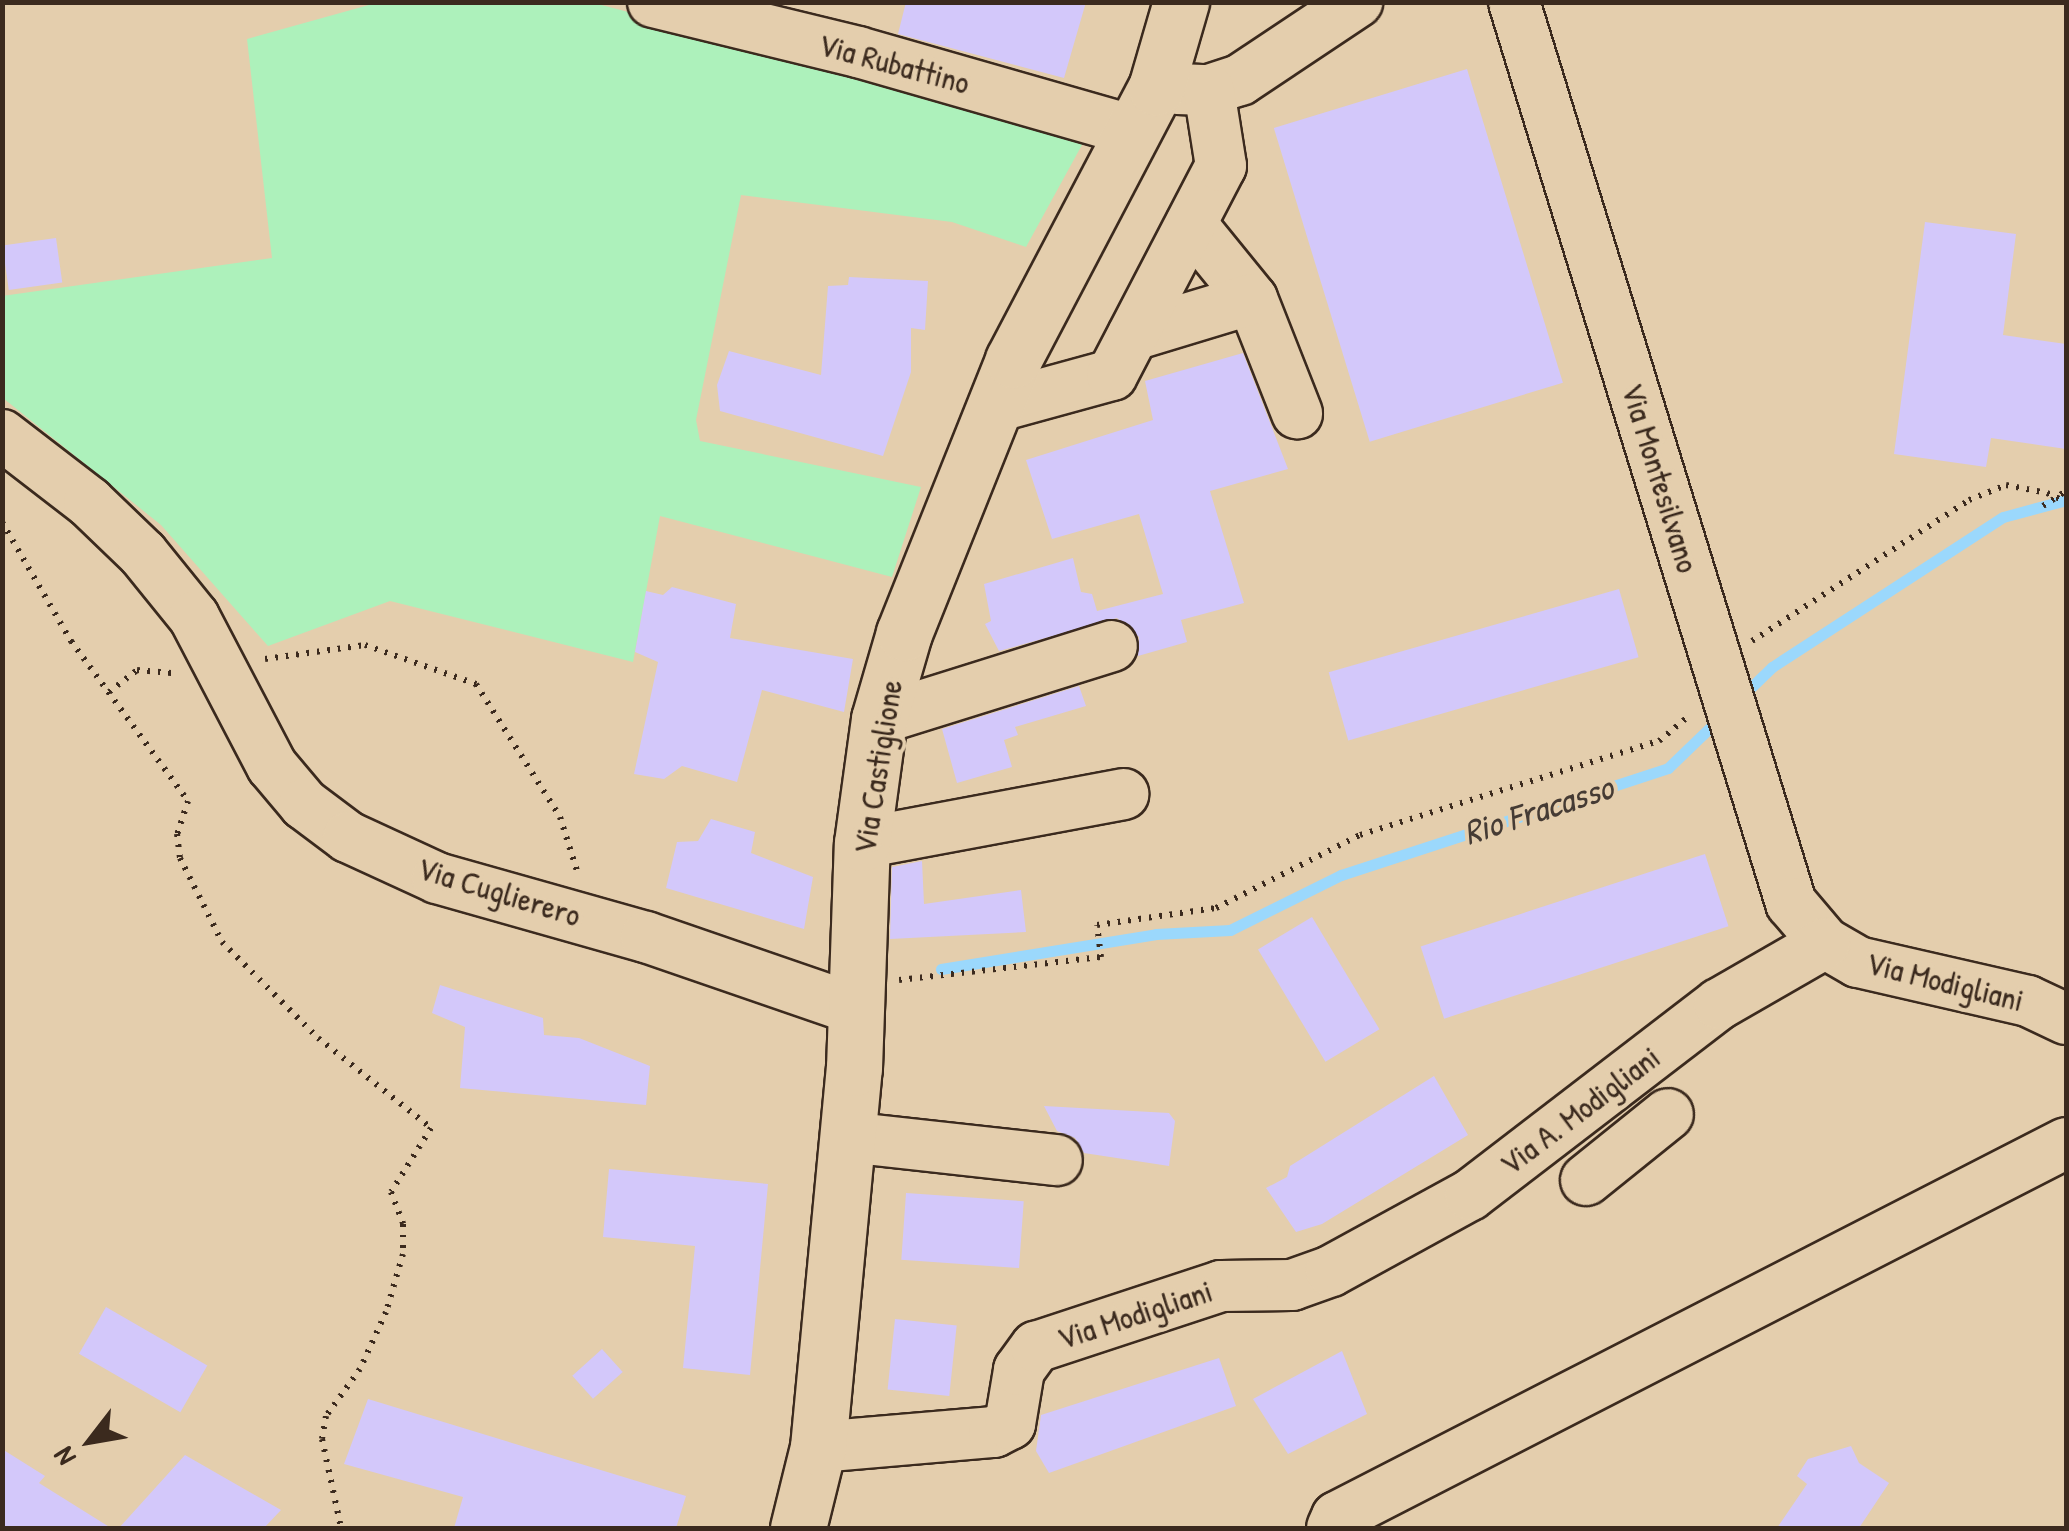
<!DOCTYPE html>
<html>
<head>
<meta charset="utf-8">
<style>
	body { margin:0 }
	#map { position:relative; width:2069px; height:1531px; overflow:hidden; background:#e4cead; font-family:"Patrick Hand",sans-serif }
	div>[style] { position:absolute }
	[style*='--x'] { left:calc(var(--x)*1px); top:calc(var(--y)*1px); width:calc(var(--w)*1px); rotate:calc(var(--a)*1deg) }
	.green>* { inset:0; background:#adf1bb }
	.stream>* { height:11px; margin:-5.5px; padding:0 5.5px; transform-origin:5.5px; border-radius:5.5px; background:#9bd8fc }
	.building>* { inset:0; background:#d3c8fa; transform-origin:0 0 }
	.path>* { height:6px; margin-top:-3px; transform-origin:0; background:repeating-linear-gradient(90deg,#3b2a1e 0 2.5px,transparent 0 10.5px) }
	.roads { filter:drop-shadow(2px 0 #3b2a1e) drop-shadow(-2px 0 #3b2a1e) drop-shadow(0 2px #3b2a1e) drop-shadow(0 -2px #3b2a1e) }
	.minor>* { height:50px; margin:-25px; padding:0 25px; transform-origin:25px; border-radius:25px; background:#e4cead }
	.major>* { height:55px; margin:-27.5px; padding:0 27.5px; transform-origin:27.5px; border-radius:27.5px; background:#e4cead }
	.path-bridge>* { height:6px; margin-top:-3px; transform-origin:0; background:repeating-linear-gradient(90deg,#3b2a1e 0 2.5px,transparent 0 10.5px) }
	span { translate:-50% -50%; white-space:nowrap; text-align:center; line-height:1.15; -webkit-text-stroke:8px #e4cead; paint-order:stroke }
	.street-label { font-size:32px; color:#3b2a1e }
	.water-label { font-size:35px; color:#453b34; font-style:italic }
	.frame { position:absolute; inset:0; border:5px solid #3b2a1e; pointer-events:none }
	.north { position:absolute; left:40px; top:1391px; width:100px; height:100px; -webkit-text-stroke:8px #e4cead; paint-order:stroke; rotate:239deg; font-size:28px; font-weight:700; line-height:40px; text-align:center; color:#3b2a1e }
	.north::after { content:''; display:block; margin:auto; width:35px; height:45px; background:#3b2a1e; clip-path:polygon(50% 0,100% 100%,50% 72%,0 100%) }
</style>
</head>
<body>
<div id="map">
	<div class="green">
		<div style="clip-path:polygon(376px 3px,594px 3px,958px 99px,1083px 143px,1026px 247px,952px 222px,741px 195px,696px 420px,700px 441px,921px 487px,892px 577px,660px 516px,633px 662px,390px 601px,268px 646px,161px 525px,3px 398px,2px 296px,272px 258px,247px 39px)"></div>
	</div>
	<div class="stream">
		<div style="--x:1740;--y:698;--w:45;--a:-44.1"></div>
		<div style="--x:1772;--y:667;--w:275;--a:-33"></div>
		<div style="--x:2003;--y:517;--w:65;--a:-15.1"></div>
		<div style="--x:941;--y:969;--w:218;--a:-9.2"></div>
		<div style="--x:1156;--y:934;--w:74;--a:-3.1"></div>
		<div style="--x:1230;--y:930;--w:124;--a:-26.4"></div>
		<div style="--x:1341;--y:875;--w:344;--a:-18.1"></div>
		<div style="--x:1668;--y:768;--w:72;--a:-43.9"></div>
	</div>
	<div class="building">
		<div style="clip-path:polygon(906px 2px,1086px 2px,1064px 78px,898px 34px)"></div>
		<div style="left:1467px;top:69px;width:328px;height:202px;rotate:73deg"></div>
		<div style="clip-path:polygon(1925px 222px,2016px 234px,2003px 335px,2066px 344px,2066px 449px,1991px 438px,1986px 467px,1894px 454px)"></div>
		<div style="left:56px;top:238px;width:45px;height:54px;rotate:82deg"></div>
		<div style="clip-path:polygon(849px 277px,928px 281px,925px 330px,911px 328px,911px 372px,883px 456px,720px 411px,717px 385px,729px 351px,821px 375px,828px 286px,848px 285px)"></div>
		<div style="clip-path:polygon(1243px 353px,1288px 469px,1210px 491px,1244px 603px,1181px 620px,1187px 642px,1138px 656px,1139px 637px,1117px 618px,999px 651px,985px 624px,991px 621px,984px 584px,1073px 558px,1081px 592px,1092px 594px,1097px 611px,1163px 594px,1139px 514px,1052px 539px,1026px 460px,1153px 420px,1145px 381px)"></div>
		<div style="clip-path:polygon(672px 587px,736px 604px,730px 638px,853px 659px,844px 712px,762px 690px,737px 782px,682px 766px,664px 779px,634px 774px,658px 662px,635px 652px,646px 591px,663px 595px)"></div>
		<div style="left:1619px;top:589px;width:71px;height:302px;rotate:74deg"></div>
		<div style="clip-path:polygon(1079px 686px,1086px 706px,1015px 727px,1018px 735px,1004px 740px,1012px 767px,957px 783px,942px 729px)"></div>
		<div style="clip-path:polygon(711px 819px,755px 832px,751px 853px,813px 877px,804px 929px,666px 888px,677px 842px,698px 841px)"></div>
		<div style="left:1705px;top:854px;width:76px;height:299px;rotate:72deg"></div>
		<div style="clip-path:polygon(922px 861px,924px 904px,1021px 890px,1026px 932px,890px 939px,892px 867px)"></div>
		<div style="left:1312px;top:917px;width:131px;height:63px;rotate:59deg"></div>
		<div style="clip-path:polygon(440px 985px,543px 1018px,544px 1035px,579px 1038px,650px 1066px,646px 1105px,460px 1088px,465px 1027px,432px 1013px)"></div>
		<div style="clip-path:polygon(1434px 1076px,1468px 1135px,1322px 1224px,1296px 1232px,1266px 1188px,1287px 1177px,1290px 1166px)"></div>
		<div style="clip-path:polygon(1044px 1106px,1169px 1113px,1175px 1121px,1169px 1166px,1084px 1153px,1075px 1138px,1057px 1131px)"></div>
		<div style="clip-path:polygon(609px 1169px,768px 1184px,750px 1375px,683px 1368px,695px 1246px,603px 1237px)"></div>
		<div style="left:906px;top:1193px;width:118px;height:67px;rotate:4deg"></div>
		<div style="left:106px;top:1307px;width:117px;height:54px;rotate:30deg"></div>
		<div style="left:895px;top:1319px;width:62px;height:71px;rotate:6deg"></div>
		<div style="left:602px;top:1349px;width:31px;height:40px;rotate:48deg"></div>
		<div style="clip-path:polygon(1342px 1351px,1367px 1414px,1288px 1454px,1253px 1399px)"></div>
		<div style="clip-path:polygon(1219px 1358px,1236px 1406px,1049px 1473px,1036px 1451px,1041px 1415px)"></div>
		<div style="clip-path:polygon(368px 1399px,686px 1496px,676px 1528px,454px 1528px,463px 1497px,344px 1464px)"></div>
		<div style="clip-path:polygon(1851px 1446px,1859px 1463px,1889px 1483px,1859px 1528px,1777px 1528px,1807px 1484px,1797px 1476px,1808px 1459px)"></div>
		<div style="clip-path:polygon(2px 1449px,45px 1476px,39px 1483px,111px 1528px,2px 1528px)"></div>
		<div style="clip-path:polygon(185px 1455px,253px 1494px,281px 1510px,264px 1528px,119px 1528px)"></div>
	</div>
	<div class="path">
		<div style="--x:2043;--y:506;--w:27;--a:-33"></div>
		<div style="--x:2;--y:522;--w:138;--a:59.9"></div>
		<div style="--x:71;--y:641;--w:198;--a:53.8"></div>
		<div style="--x:188;--y:801;--w:35;--a:108"></div>
		<div style="--x:177;--y:834;--w:24;--a:83"></div>
		<div style="--x:180;--y:858;--w:94;--a:63.4"></div>
		<div style="--x:222;--y:942;--w:136;--a:45"></div>
		<div style="--x:318;--y:1038;--w:144;--a:38.5"></div>
		<div style="--x:431;--y:1128;--w:75;--a:122"></div>
		<div style="--x:391;--y:1192;--w:34;--a:69"></div>
		<div style="--x:403;--y:1224;--w:30;--a:90"></div>
		<div style="--x:403;--y:1254;--w:60;--a:106.3"></div>
		<div style="--x:386;--y:1312;--w:63;--a:114.5"></div>
		<div style="--x:360;--y:1369;--w:58;--a:125.9"></div>
		<div style="--x:326;--y:1416;--w:23;--a:100"></div>
		<div style="--x:322;--y:1439;--w:91;--a:77.9"></div>
		<div style="--x:1752;--y:641;--w:259;--a:-33"></div>
		<div style="--x:1969;--y:500;--w:40;--a:-22"></div>
		<div style="--x:2006;--y:485;--w:42;--a:11"></div>
		<div style="--x:265;--y:659;--w:101;--a:-8"></div>
		<div style="--x:365;--y:645;--w:118;--a:19.4"></div>
		<div style="--x:476;--y:684;--w:157;--a:57.7"></div>
		<div style="--x:560;--y:817;--w:60;--a:72.5"></div>
		<div style="--x:109;--y:692;--w:36;--a:-38"></div>
		<div style="--x:137;--y:670;--w:37;--a:5"></div>
		<div style="--x:899;--y:980;--w:203;--a:-6.5"></div>
		<div style="--x:1101;--y:957;--w:32;--a:-97"></div>
		<div style="--x:1097;--y:925;--w:120;--a:-8.1"></div>
		<div style="--x:1216;--y:908;--w:161;--a:-26.9"></div>
		<div style="--x:1360;--y:835;--w:313;--a:-17.5"></div>
		<div style="--x:1659;--y:741;--w:40;--a:-40"></div>
	</div>
	<div class="roads">
		<div class="minor">
			<div style="--x:653;--y:2;--w:211;--a:13.7"></div>
			<div style="--x:858;--y:52;--w:286;--a:16"></div>
			<div style="--x:1514;--y:2;--w:943;--a:72.91"></div>
			<div style="--x:1791;--y:903;--w:52;--a:49.6"></div>
			<div style="--x:1825;--y:943;--w:38;--a:30"></div>
			<div style="--x:1858;--y:962;--w:174;--a:12.9"></div>
			<div style="--x:2028;--y:1001;--w:42;--a:25.3"></div>
			<div style="--x:1177;--y:89;--w:32;--a:2"></div>
			<div style="--x:1209;--y:90;--w:33;--a:-18"></div>
			<div style="--x:1240;--y:80;--w:141;--a:-33.7"></div>
			<div style="--x:1191;--y:224;--w:97;--a:50.9"></div>
			<div style="--x:1252;--y:299;--w:123;--a:68.5"></div>
			<div style="--x:1133;--y:335;--w:124;--a:-16.8"></div>
			<div style="--x:995;--y:407;--w:121;--a:-15.3"></div>
			<div style="--x:1112;--y:375;--w:236;--a:-62.5"></div>
			<div style="--x:1221;--y:166;--w:77;--a:-99"></div>
			<div style="--x:2;--y:435;--w:110;--a:37.6"></div>
			<div style="--x:89;--y:502;--w:75;--a:43.9"></div>
			<div style="--x:143;--y:554;--w:81;--a:51"></div>
			<div style="--x:194;--y:617;--w:168;--a:62.4"></div>
			<div style="--x:272;--y:766;--w:50;--a:49.9"></div>
			<div style="--x:304;--y:804;--w:55;--a:36.9"></div>
			<div style="--x:348;--y:837;--w:98;--a:24.7"></div>
			<div style="--x:437;--y:878;--w:217;--a:15.8"></div>
			<div style="--x:646;--y:937;--w:224;--a:19"></div>
			<div style="--x:879;--y:719;--w:244;--a:-17.4"></div>
			<div style="--x:862;--y:843;--w:266;--a:-10.6"></div>
			<div style="--x:847;--y:1137;--w:211;--a:6.3"></div>
			<div style="--x:1586;--y:1180;--w:105;--a:-38.8"></div>
			<div style="--x:818;--y:1447;--w:177;--a:-4.9"></div>
			<div style="--x:994;--y:1432;--w:18;--a:-27"></div>
			<div style="--x:1010;--y:1424;--w:55;--a:-80.5"></div>
			<div style="--x:1019;--y:1370;--w:29;--a:-54"></div>
			<div style="--x:1036;--y:1347;--w:195;--a:-18.2"></div>
			<div style="--x:1221;--y:1286;--w:71;--a:-0.8"></div>
			<div style="--x:1292;--y:1285;--w:41;--a:-19.7"></div>
			<div style="--x:1331;--y:1271;--w:158;--a:-28.7"></div>
			<div style="--x:1470;--y:1195;--w:314;--a:-37.5"></div>
			<div style="--x:1719;--y:1004;--w:122;--a:-29.9"></div>
			<div style="--x:1332;--y:1528;--w:12;--a:-66"></div>
			<div style="--x:1337;--y:1517;--w:819;--a:-27.16"></div>
		</div>
		<div class="major">
			<div style="--x:798;--y:1528;--w:83;--a:-76.1"></div>
			<div style="--x:818;--y:1447;--w:381;--a:-84.6"></div>
			<div style="--x:854;--y:1068;--w:225;--a:-88"></div>
			<div style="--x:862;--y:843;--w:125;--a:-82.2"></div>
			<div style="--x:879;--y:719;--w:90;--a:-73.8"></div>
			<div style="--x:904;--y:633;--w:294;--a:-68.2"></div>
			<div style="--x:1013;--y:360;--w:307;--a:-62.3"></div>
			<div style="--x:1156;--y:88;--w:90;--a:-73.8"></div>
		</div>
	</div>
	<div class="path-bridge">
		<div style="--x:2047;--y:493;--w:21;--a:25"></div>
	</div>
	<div class="street-label">
		<span style="left:894px;top:64px;rotate:15deg">Via Rubattino</span>
		<span style="left:1660px;top:478px;rotate:73deg">Via Montesilvano</span>
		<span style="left:878px;top:767px;rotate:-81deg">Via Castiglione</span>
		<span style="left:499px;top:892px;rotate:17deg">Via Cuglierero</span>
		<span style="left:1945px;top:982px;rotate:14deg">Via Modigliani</span>
		<span style="left:1580px;top:1111px;rotate:-37deg">Via A. Modigliani</span>
		<span style="left:1135px;top:1315px;rotate:-18deg">Via Modigliani</span>
	</div>
	<div class="water-label">
		<span style="left:1538px;top:810px;rotate:-18deg">Rio Fracasso</span>
	</div>
	<div class="frame"></div>
	<div class="north">N</div>
</div>
</body>
</html>
